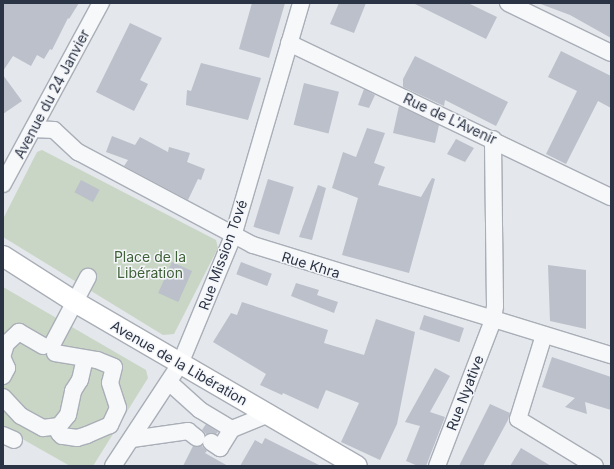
<!DOCTYPE html>
<html>
<head>
<meta charset="utf-8">
<style>
	body { margin:0 }
	#map { position:relative; width:614px; height:469px; overflow:hidden; background:#e4e7ec; font-family:Inter,sans-serif }
	div>[style] { position:absolute }
	[style*='--x'] { left:calc(var(--x)*1px); top:calc(var(--y)*1px); width:calc(var(--w)*1px); rotate:calc(var(--a)*1deg) }
	.green>* { inset:0; background:#c9d6c5 }
	.building>* { inset:0; background:#bbc0ca; transform-origin:0 0 }
	.roads { filter:drop-shadow(1px 0 #a9aeb7) drop-shadow(-1px 0 #a9aeb7) drop-shadow(0 1px #a9aeb7) drop-shadow(0 -1px #a9aeb7) }
	.minor>* { height:16px; margin:-8px; padding:0 8px; transform-origin:8px; border-radius:8px; background:#f7f8fa }
	.major>* { height:20px; margin:-10px; padding:0 10px; transform-origin:10px; border-radius:10px; background:#fff }
	span { translate:-50% -50%; white-space:nowrap; text-align:center; line-height:1.15; -webkit-text-stroke:3px #f4f6f9; paint-order:stroke }
	.street-label { font-size:14px; color:#2b3445 }
	.park-label { font-size:14px; color:#3f6138 }
	.frame { position:absolute; inset:0; border:4px solid #2b3445; pointer-events:none }
</style>
</head>
<body>
<div id="map">
	<div class="green">
		<div style="clip-path:polygon(42px 150px,216px 240px,218px 248px,174px 334px,163px 335px,3px 237px,3px 219px,37px 152px)"></div>
		<div style="clip-path:polygon(3px 287px,146px 370px,148px 378px,93px 466px,70px 466px,3px 428px)"></div>
	</div>
	<div class="building">
		<div style="clip-path:polygon(3px 3px,79px 3px,69px 19px,68px 18px,52px 50px,50px 49px,44px 59px,37px 55px,31px 66px,13px 56px,3px 71px)"></div>
		<div style="clip-path:polygon(252px 3px,285px 3px,269px 58px,239px 49px)"></div>
		<div style="clip-path:polygon(339px 3px,366px 3px,354px 33px,330px 24px)"></div>
		<div style="clip-path:polygon(413px 3px,468px 3px,497px 17px,486px 39px)"></div>
		<div style="clip-path:polygon(538px 3px,611px 3px,611px 38px,570px 15px)"></div>
		<div style="clip-path:polygon(130px 23px,162px 38px,140px 80px,148px 84px,134px 111px,96px 92px)"></div>
		<div style="clip-path:polygon(561px 51px,611px 76px,611px 108px,598px 101px,566px 164px,546px 154px,577px 91px,548px 77px)"></div>
		<div style="clip-path:polygon(415px 56px,508px 102px,496px 126px,445px 100px,444px 106px,403px 87px,403px 79px)"></div>
		<div style="clip-path:polygon(201px 63px,261px 78px,248px 120px,186px 105px,187px 90px,191px 91px)"></div>
		<div style="clip-path:polygon(3px 75px,22px 101px,3px 114px)"></div>
		<div style="left:304px;top:83px;width:36px;height:43px;rotate:14deg"></div>
		<div style="clip-path:polygon(364px 89px,375px 95px,369px 108px,358px 105px)"></div>
		<div style="clip-path:polygon(399px 106px,439px 125px,435px 143px,393px 133px)"></div>
		<div style="clip-path:polygon(367px 128px,385px 133px,374px 163px,385px 167px,378px 185px,421px 197px,432px 178px,435px 179px,409px 273px,342px 255px,358px 198px,332px 188px,343px 152px,356px 157px)"></div>
		<div style="clip-path:polygon(112px 136px,135px 145px,140px 137px,168px 152px,169px 147px,190px 153px,187px 162px,205px 169px,201px 180px,198px 179px,188px 200px,124px 166px,128px 160px,106px 152px)"></div>
		<div style="clip-path:polygon(456px 139px,474px 148px,465px 162px,447px 154px)"></div>
		<div style="left:268px;top:179px;width:27px;height:50px;rotate:17deg"></div>
		<div style="left:81px;top:180px;width:21px;height:14px;rotate:28deg"></div>
		<div style="clip-path:polygon(318px 185px,326px 188px,312px 240px,299px 237px)"></div>
		<div style="left:172px;top:262px;width:22px;height:34px;rotate:24deg"></div>
		<div style="left:241px;top:262px;width:33px;height:13px;rotate:21deg"></div>
		<div style="clip-path:polygon(548px 265px,586px 270px,586px 329px,550px 321px)"></div>
		<div style="clip-path:polygon(296px 283px,319px 290px,317px 295px,338px 302px,334px 313px,291px 296px)"></div>
		<div style="clip-path:polygon(242px 302px,328px 330px,324px 343px,364px 355px,376px 319px,415px 332px,397px 424px,380px 460px,341px 442px,359px 403px,326px 390px,318px 409px,283px 393px,282px 395px,260px 385px,266px 374px,213px 342px,231px 313px,237px 315px)"></div>
		<div style="left:424px;top:315px;width:42px;height:15px;rotate:18deg"></div>
		<div style="clip-path:polygon(552px 357px,611px 377px,611px 410px,585px 402px,587px 414px,565px 407px,575px 398px,542px 387px)"></div>
		<div style="clip-path:polygon(435px 368px,450px 376px,430px 412px,445px 417px,426px 466px,418px 466px,406px 461px,420px 426px,405px 422px)"></div>
		<div style="clip-path:polygon(490px 404px,510px 413px,508px 420px,483px 466px,459px 466px)"></div>
		<div style="clip-path:polygon(206px 424px,218px 432px,216px 434px,206px 434px,202px 430px)"></div>
		<div style="clip-path:polygon(265px 438px,321px 466px,240px 466px,255px 440px,262px 444px)"></div>
		<div style="clip-path:polygon(193px 446px,202px 446px,207px 451px,205px 453px,228px 466px,183px 466px)"></div>
		<div style="clip-path:polygon(521px 448px,551px 466px,510px 466px)"></div>
	</div>
	<div class="roads">
		<div class="minor">
			<div style="--x:508;--y:3;--w:114;--a:25.9"></div>
			<div style="--x:289;--y:43;--w:357;--a:25.6"></div>
			<div style="--x:33;--y:129;--w:21;--a:3"></div>
			<div style="--x:54;--y:130;--w:33;--a:43"></div>
			<div style="--x:78;--y:152;--w:198;--a:28"></div>
			<div style="--x:253;--y:245;--w:375;--a:17.1"></div>
			<div style="--x:3;--y:184;--w:206;--a:-61.6"></div>
			<div style="--x:544;--y:335;--w:88;--a:107.2"></div>
			<div style="--x:518;--y:419;--w:90;--a:31.4"></div>
			<div style="--x:53;--y:343;--w:75;--a:-62.1"></div>
			<div style="--x:55;--y:353;--w:43;--a:9.5"></div>
			<div style="--x:97;--y:360;--w:18;--a:22"></div>
			<div style="--x:114;--y:367;--w:16;--a:104"></div>
			<div style="--x:110;--y:383;--w:26;--a:72"></div>
			<div style="--x:118;--y:408;--w:19;--a:115"></div>
			<div style="--x:110;--y:425;--w:25;--a:157"></div>
			<div style="--x:87;--y:435;--w:10;--a:163"></div>
			<div style="--x:77;--y:438;--w:15;--a:-172"></div>
			<div style="--x:62;--y:436;--w:4;--a:-135"></div>
			<div style="--x:59;--y:433;--w:7;--a:-90"></div>
			<div style="--x:3;--y:354;--w:10;--a:-73"></div>
			<div style="--x:6;--y:344;--w:18;--a:-43"></div>
			<div style="--x:19;--y:332;--w:28;--a:30"></div>
			<div style="--x:3;--y:359;--w:10;--a:66"></div>
			<div style="--x:7;--y:368;--w:9;--a:117"></div>
			<div style="--x:170;--y:383;--w:40;--a:42"></div>
			<div style="--x:200;--y:410;--w:37;--a:31"></div>
			<div style="--x:3;--y:397;--w:26;--a:47"></div>
			<div style="--x:21;--y:416;--w:25;--a:29"></div>
			<div style="--x:43;--y:428;--w:16;--a:-7"></div>
			<div style="--x:59;--y:426;--w:14;--a:-51"></div>
			<div style="--x:68;--y:415;--w:25;--a:-78"></div>
			<div style="--x:73;--y:391;--w:13;--a:-58"></div>
			<div style="--x:80;--y:380;--w:22;--a:-77"></div>
			<div style="--x:3;--y:435;--w:12;--a:24"></div>
			<div style="--x:132;--y:439;--w:57;--a:-8.1"></div>
			<div style="--x:188;--y:431;--w:11;--a:38"></div>
			<div style="--x:211;--y:442;--w:11;--a:34"></div>
			<div style="--x:220;--y:448;--w:22;--a:-58"></div>
			<div style="--x:232;--y:429;--w:37;--a:-22"></div>
			<div style="--x:113;--y:466;--w:122;--a:-56.7"></div>
			<div style="--x:180;--y:364;--w:139;--a:-67.5"></div>
			<div style="--x:233;--y:236;--w:243;--a:-73.7"></div>
			<div style="--x:437;--y:466;--w:156;--a:-69"></div>
			<div style="--x:493;--y:320;--w:14;--a:-82"></div>
			<div style="--x:495;--y:306;--w:167;--a:-90.7"></div>
		</div>
		<div class="major">
			<div style="--x:3;--y:256;--w:85;--a:32.6"></div>
			<div style="--x:75;--y:302;--w:326;--a:30.2"></div>
		</div>
	</div>
	<div class="street-label">
		<span style="left:52px;top:94px;rotate:-62deg">Avenue du 24 Janvier</span>
		<span style="left:450px;top:119px;rotate:25deg">Rue de L'Avenir</span>
		<span style="left:223px;top:255px;rotate:-70deg">Rue Mission Tové</span>
		<span style="left:311px;top:265px;rotate:17deg">Rue Khra</span>
		<span style="left:179px;top:363px;rotate:30deg">Avenue de la Libération</span>
		<span style="left:465px;top:393px;rotate:-69deg">Rue Nyative</span>
	</div>
	<div class="park-label">
		<span style="left:150px;top:265px">Place de la<br>Libération</span>
	</div>
	<div class="frame"></div>
</div>
</body>
</html>
